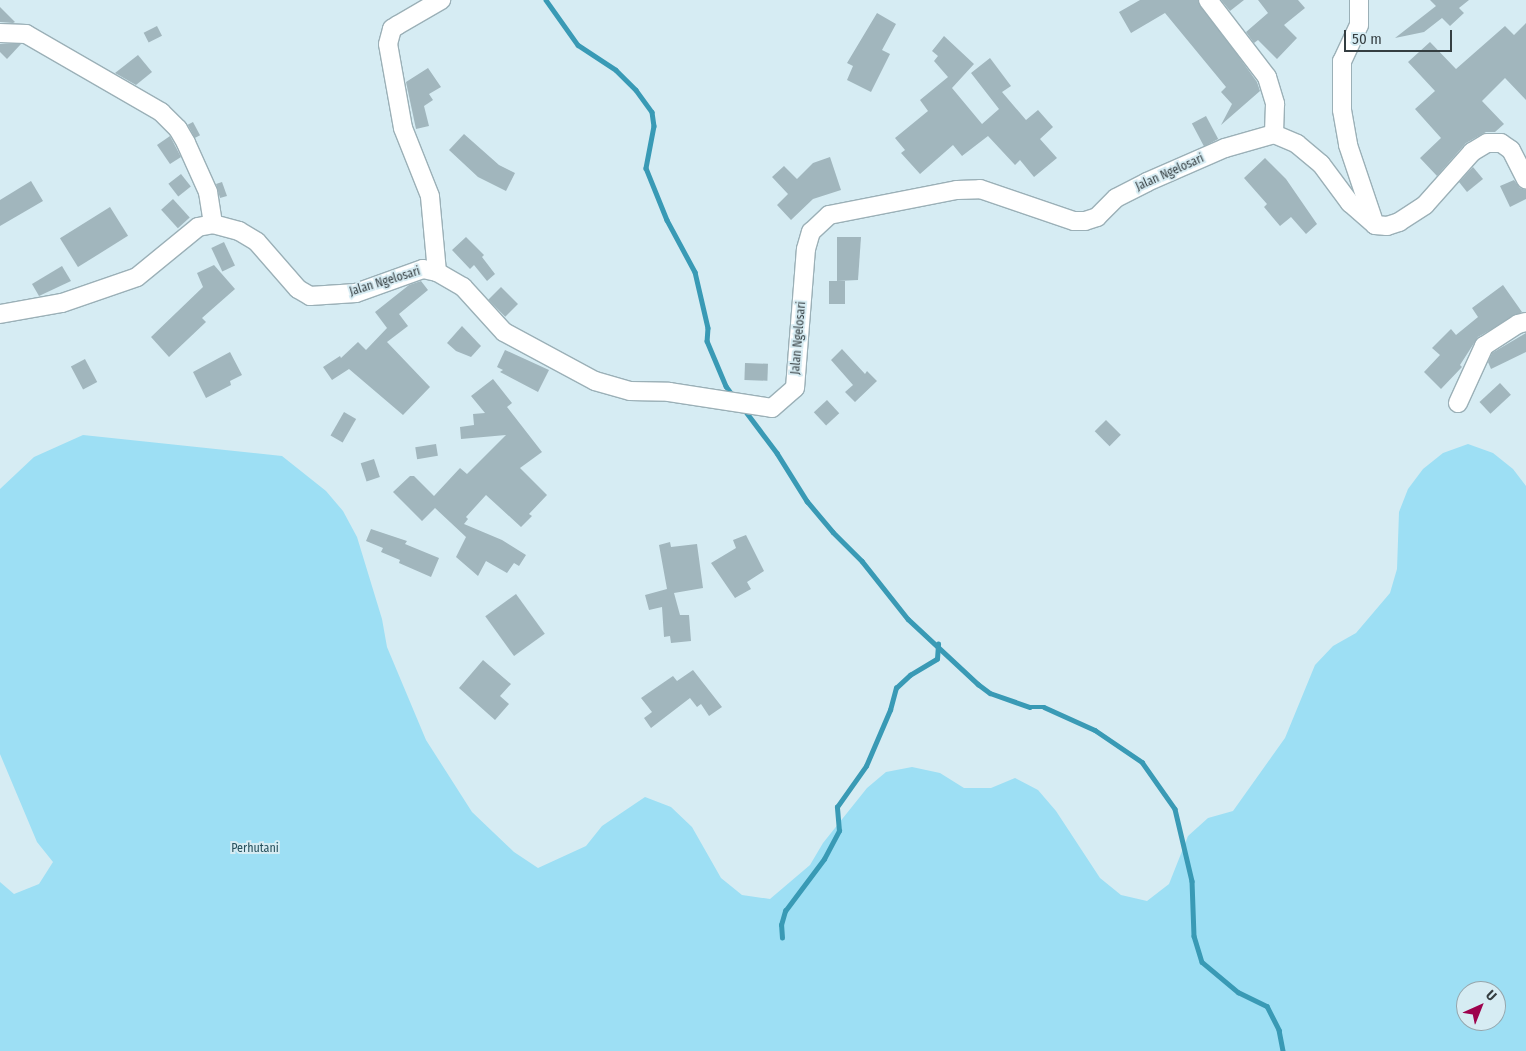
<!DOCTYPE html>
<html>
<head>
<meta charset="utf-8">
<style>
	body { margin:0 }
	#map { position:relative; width:1526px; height:1051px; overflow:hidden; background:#d6ecf3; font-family:"Fira Sans Condensed",sans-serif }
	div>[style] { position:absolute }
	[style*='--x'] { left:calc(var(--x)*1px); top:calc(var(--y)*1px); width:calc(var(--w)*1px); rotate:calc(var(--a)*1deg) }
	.green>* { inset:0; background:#9ddff4 }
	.stream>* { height:4.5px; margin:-2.25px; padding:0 2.25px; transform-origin:2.25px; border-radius:2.25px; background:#399ab5 }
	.building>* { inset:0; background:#a1b6bd; transform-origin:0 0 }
	.roads { filter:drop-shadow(1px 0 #9bb0b7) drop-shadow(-1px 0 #9bb0b7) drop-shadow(0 1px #9bb0b7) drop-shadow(0 -1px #9bb0b7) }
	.minor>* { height:18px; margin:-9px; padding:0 9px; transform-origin:9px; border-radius:9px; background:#fff }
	span { translate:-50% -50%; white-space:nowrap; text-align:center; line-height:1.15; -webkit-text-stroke:4px #d6ecf3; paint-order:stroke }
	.street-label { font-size:12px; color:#353e41 }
	.park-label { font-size:12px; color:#27515d }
	.north { position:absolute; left:1456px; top:981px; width:50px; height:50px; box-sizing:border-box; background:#d6ecf3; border:1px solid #96a6ac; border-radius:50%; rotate:44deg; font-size:14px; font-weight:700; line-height:20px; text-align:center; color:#353e41 }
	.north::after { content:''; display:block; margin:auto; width:18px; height:22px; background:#9d034d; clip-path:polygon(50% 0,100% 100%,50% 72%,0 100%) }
	.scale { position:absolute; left:1344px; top:30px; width:108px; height:22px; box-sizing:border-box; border:2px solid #353e41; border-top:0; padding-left:6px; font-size:15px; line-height:18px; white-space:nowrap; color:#353e41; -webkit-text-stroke:4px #d6ecf3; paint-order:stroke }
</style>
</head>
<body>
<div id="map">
	<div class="green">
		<div style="clip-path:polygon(evenodd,83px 435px,282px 456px,326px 491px,343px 511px,357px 537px,382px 619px,387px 647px,426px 740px,472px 812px,514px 852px,538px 868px,586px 846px,602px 826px,645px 797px,671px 807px,692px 827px,721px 878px,742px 895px,770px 899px,810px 865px,823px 843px,867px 788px,886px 772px,912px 767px,940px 773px,964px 788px,991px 788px,1015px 778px,1038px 790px,1056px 811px,1100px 878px,1121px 895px,1147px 901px,1169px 884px,1188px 836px,1208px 818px,1233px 811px,1285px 738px,1315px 665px,1333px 646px,1356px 633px,1390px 593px,1397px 569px,1399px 512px,1408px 489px,1423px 469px,1443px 453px,1468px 444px,1493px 453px,1513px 469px,1526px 486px,1526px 1051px,0 1051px,0 882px,14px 894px,39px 884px,53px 862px,37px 842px,0 754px,0 489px,34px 457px,83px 435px,1466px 991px,1496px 991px,1496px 1021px,1466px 1021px,1466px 991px)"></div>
	</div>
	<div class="stream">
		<div style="--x:546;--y:0;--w:55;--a:54.6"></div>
		<div style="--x:578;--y:45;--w:45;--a:33.3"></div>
		<div style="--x:616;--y:70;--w:28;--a:45"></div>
		<div style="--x:636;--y:90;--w:27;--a:54"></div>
		<div style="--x:652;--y:112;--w:14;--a:82"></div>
		<div style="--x:654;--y:126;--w:43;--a:100.8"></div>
		<div style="--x:646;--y:168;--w:56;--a:68"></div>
		<div style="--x:667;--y:220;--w:59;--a:61.7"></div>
		<div style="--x:695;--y:272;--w:57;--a:76.9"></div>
		<div style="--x:708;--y:328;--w:13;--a:94"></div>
		<div style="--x:707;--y:341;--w:49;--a:67.1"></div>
		<div style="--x:726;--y:386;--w:14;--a:54"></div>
		<div style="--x:744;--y:409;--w:55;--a:53.1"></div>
		<div style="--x:777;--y:453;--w:57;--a:58"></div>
		<div style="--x:807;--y:501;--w:40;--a:50"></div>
		<div style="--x:833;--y:532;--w:41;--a:45"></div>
		<div style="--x:862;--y:561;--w:74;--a:51.6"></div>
		<div style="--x:908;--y:619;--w:96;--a:42.9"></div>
		<div style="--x:978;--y:684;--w:15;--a:37"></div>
		<div style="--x:990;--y:693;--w:42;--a:19.3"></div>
		<div style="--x:1030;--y:707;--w:14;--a:0"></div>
		<div style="--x:1044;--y:707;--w:56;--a:24.3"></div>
		<div style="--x:1095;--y:730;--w:57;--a:34.2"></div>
		<div style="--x:1142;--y:762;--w:57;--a:54.9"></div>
		<div style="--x:1175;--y:809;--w:74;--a:76.7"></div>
		<div style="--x:1192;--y:881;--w:55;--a:87.9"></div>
		<div style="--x:1194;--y:936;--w:27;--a:73"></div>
		<div style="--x:1202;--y:962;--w:47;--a:39.8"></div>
		<div style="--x:1238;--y:992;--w:32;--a:26"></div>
		<div style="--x:1267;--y:1006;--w:27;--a:63"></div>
		<div style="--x:1279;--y:1030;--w:21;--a:79"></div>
		<div style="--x:782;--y:938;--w:13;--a:-94"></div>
		<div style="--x:781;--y:925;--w:15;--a:-74"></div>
		<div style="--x:785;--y:911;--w:65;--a:-53.1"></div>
		<div style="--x:824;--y:859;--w:32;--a:-62"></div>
		<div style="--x:839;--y:831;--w:24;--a:-95"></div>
		<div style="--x:837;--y:807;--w:50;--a:-54.7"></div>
		<div style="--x:866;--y:766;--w:61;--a:-66.8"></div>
		<div style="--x:890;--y:710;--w:23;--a:-75"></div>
		<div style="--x:896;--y:688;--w:19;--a:-43"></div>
		<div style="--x:910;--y:675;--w:31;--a:-31"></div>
		<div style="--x:937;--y:659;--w:15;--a:-86"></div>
	</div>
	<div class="building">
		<div style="clip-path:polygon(1140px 0,1198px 0,1257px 82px,1260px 91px,1221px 125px,1232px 104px,1221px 92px,1226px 87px,1165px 13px,1131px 33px,1119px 12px)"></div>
		<div style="clip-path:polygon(1221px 0,1244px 0,1230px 11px)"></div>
		<div style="clip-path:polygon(1258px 0,1298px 0,1305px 8px,1284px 25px,1297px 38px,1277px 59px,1258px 40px,1254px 43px,1246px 32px,1268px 13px)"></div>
		<div style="clip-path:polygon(1430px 0,1469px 0,1459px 8px,1464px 13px,1450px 26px,1442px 18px,1424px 32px,1395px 38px,1436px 6px)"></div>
		<div style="clip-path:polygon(0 7px,15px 22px,13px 23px,0 22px)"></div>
		<div style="clip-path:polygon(877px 13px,896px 24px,882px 50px,890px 54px,871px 92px,847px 80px,853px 66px,847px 63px)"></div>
		<div style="clip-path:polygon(1526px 23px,1526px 100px,1505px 78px,1482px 101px,1504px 124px,1495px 132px,1486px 132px,1466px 143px,1437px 176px,1420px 158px,1441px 138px,1415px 109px,1435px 91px,1408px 62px,1430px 42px,1456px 69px,1505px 26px,1514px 35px)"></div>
		<div style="left:157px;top:26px;width:11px;height:15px;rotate:63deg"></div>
		<div style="clip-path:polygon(944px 36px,974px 64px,952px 88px,982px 124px,999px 109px,971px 73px,990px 58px,1011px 86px,1002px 92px,1026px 120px,1038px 110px,1053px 127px,1040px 139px,1057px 158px,1034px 177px,1020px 160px,1015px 165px,988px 136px,962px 156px,953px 145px,920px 174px,901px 153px,905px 150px,895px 138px,928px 111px,920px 100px,948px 77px,934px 61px,938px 56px,932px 51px)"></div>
		<div style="clip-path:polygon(0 44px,21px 44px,7px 59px,0 52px)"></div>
		<div style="clip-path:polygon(138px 55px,152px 72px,136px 85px,115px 73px)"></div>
		<div style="clip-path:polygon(428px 68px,441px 87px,429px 94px,433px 100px,424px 106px,429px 126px,416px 129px,406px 82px)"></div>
		<div style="left:1206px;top:116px;width:26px;height:16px;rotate:62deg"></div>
		<div style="left:193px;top:122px;width:15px;height:6px;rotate:62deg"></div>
		<div style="clip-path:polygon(464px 134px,499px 165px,515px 173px,506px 191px,478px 177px,449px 150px)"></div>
		<div style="clip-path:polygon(170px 136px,181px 157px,170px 164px,157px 145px)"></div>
		<div style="clip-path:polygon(830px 157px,841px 190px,813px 199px,791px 220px,777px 205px,788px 194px,772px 177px,784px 166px,797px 179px,813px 163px)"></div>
		<div style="clip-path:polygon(1265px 158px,1286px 179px,1317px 224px,1306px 234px,1291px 217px,1280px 226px,1264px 207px,1267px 204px,1244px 178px)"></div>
		<div style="clip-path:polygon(1473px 167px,1483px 179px,1467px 192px,1459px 182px)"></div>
		<div style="left:181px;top:174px;width:16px;height:16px;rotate:52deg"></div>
		<div style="clip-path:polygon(1514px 180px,1520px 188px,1526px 190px,1526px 199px,1510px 207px,1500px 186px)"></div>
		<div style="clip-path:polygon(31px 181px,43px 201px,0 226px,0 200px)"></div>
		<div style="clip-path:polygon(222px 182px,227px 196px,220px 198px,216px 184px)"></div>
		<div style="left:173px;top:199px;width:25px;height:16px;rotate:48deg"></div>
		<div style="left:110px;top:207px;width:34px;height:59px;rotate:58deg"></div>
		<div style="clip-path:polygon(466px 237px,484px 255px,482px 257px,495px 274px,487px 281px,474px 265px,470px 269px,452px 250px)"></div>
		<div style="clip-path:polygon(837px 237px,861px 237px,858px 280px,837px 281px)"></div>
		<div style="left:224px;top:242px;width:26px;height:14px;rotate:65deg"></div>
		<div style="clip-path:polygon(214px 265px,235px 289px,202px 318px,206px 322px,169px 357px,151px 337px,203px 287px,197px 273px)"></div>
		<div style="clip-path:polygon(62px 266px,71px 281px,39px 296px,32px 284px)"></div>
		<div style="clip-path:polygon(421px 281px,428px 290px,399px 314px,408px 326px,387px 342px,430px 387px,403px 415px,349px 369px,332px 380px,323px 367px,340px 356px,341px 358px,358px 342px,366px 350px,387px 328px,375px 312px,409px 285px)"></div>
		<div style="left:829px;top:281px;width:16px;height:23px"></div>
		<div style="clip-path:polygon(1503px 285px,1522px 312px,1478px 337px,1460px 365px,1462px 367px,1441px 389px,1424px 372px,1440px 355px,1432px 348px,1451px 329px,1456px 335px,1478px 317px,1472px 308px)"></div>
		<div style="left:501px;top:287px;width:24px;height:18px;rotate:45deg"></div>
		<div style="clip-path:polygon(462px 326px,481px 346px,471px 357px,456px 351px,447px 343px)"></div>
		<div style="clip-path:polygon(1526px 333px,1526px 352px,1491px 369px,1488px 362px,1492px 353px)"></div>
		<div style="clip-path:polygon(842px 349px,865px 374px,867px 371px,877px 381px,855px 402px,845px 392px,853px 385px,831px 360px)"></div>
		<div style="clip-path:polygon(505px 350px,549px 370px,538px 392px,500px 372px,503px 370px,497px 367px)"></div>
		<div style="clip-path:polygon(230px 352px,242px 375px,230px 381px,231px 385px,206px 398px,193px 372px)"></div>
		<div style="left:85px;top:359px;width:26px;height:16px;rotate:62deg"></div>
		<div style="left:745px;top:363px;width:23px;height:17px;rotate:2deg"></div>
		<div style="clip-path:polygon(493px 379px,512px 403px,507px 407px,542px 452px,520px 468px,547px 495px,529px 514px,532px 516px,521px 527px,486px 495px,466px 517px,468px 519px,464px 524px,502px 540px,526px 555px,519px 566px,514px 563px,507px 573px,486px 561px,478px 576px,456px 557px,466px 537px,435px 508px,422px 521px,393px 492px,410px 476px,414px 476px,434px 496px,460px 468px,467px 474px,506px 435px,461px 439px,460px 427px,474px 425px,473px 414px,485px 413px,471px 396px)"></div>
		<div style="left:1500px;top:383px;width:16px;height:28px;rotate:47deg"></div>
		<div style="left:827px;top:400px;width:18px;height:18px;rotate:47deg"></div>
		<div style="left:344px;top:412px;width:14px;height:27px;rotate:30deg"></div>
		<div style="left:1106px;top:420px;width:21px;height:16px;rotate:45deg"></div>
		<div style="left:436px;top:444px;width:12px;height:21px;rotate:81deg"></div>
		<div style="left:374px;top:459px;width:19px;height:14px;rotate:72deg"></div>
		<div style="clip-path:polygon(371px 529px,407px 541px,405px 544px,439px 558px,431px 577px,399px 563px,400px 560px,381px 552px,383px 548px,366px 541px)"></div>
		<div style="clip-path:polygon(746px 535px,764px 571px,747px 582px,751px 589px,735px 598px,711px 563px,736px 548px,733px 540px)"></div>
		<div style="clip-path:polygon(670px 542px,671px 547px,697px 544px,703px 588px,674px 593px,680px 615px,689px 615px,691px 641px,671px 643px,670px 636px,664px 637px,662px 607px,649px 610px,645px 595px,667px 589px,659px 545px)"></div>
		<div style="left:516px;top:594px;width:49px;height:38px;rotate:54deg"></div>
		<div style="clip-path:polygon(483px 660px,511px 684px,500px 696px,509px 704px,495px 720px,459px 688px)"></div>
		<div style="clip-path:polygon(693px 670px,722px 707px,709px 716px,701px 704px,697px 707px,690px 698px,651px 728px,644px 718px,652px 712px,641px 698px,673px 676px,677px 681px)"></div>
	</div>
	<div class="roads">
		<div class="minor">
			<div style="--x:1208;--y:0;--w:97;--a:52.5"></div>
			<div style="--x:1267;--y:77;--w:28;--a:73"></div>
			<div style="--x:1275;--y:104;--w:30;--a:92"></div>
			<div style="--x:1359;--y:0;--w:25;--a:90"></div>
			<div style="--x:1359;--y:25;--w:40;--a:115"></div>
			<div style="--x:1342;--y:61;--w:49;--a:90"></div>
			<div style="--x:1342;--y:110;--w:36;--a:80"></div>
			<div style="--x:1348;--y:145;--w:84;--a:71.4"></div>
			<div style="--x:0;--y:33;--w:26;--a:2"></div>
			<div style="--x:26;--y:34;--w:156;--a:30"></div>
			<div style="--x:161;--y:112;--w:24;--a:45"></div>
			<div style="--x:178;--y:129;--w:16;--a:60"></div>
			<div style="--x:186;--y:143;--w:54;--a:65.8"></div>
			<div style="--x:208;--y:192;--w:32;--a:81"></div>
			<div style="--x:437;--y:272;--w:76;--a:-95.3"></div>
			<div style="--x:430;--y:196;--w:73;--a:-111.7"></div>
			<div style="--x:403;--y:128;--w:85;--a:-100.1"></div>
			<div style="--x:388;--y:44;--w:16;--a:-75"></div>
			<div style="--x:392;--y:29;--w:7;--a:-34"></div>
			<div style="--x:398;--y:25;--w:50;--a:-30.2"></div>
			<div style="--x:0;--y:314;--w:63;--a:-10.1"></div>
			<div style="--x:62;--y:303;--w:79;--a:-19.1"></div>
			<div style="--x:137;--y:277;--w:79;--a:-39.3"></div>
			<div style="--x:198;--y:227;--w:15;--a:-11"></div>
			<div style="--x:213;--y:224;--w:27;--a:15"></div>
			<div style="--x:239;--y:231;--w:21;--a:31"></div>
			<div style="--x:257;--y:242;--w:62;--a:48.9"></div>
			<div style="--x:298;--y:289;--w:14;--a:30"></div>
			<div style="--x:310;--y:296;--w:46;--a:-3.7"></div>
			<div style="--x:356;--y:293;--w:71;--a:-19.7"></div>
			<div style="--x:423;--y:269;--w:14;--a:12"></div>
			<div style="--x:437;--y:272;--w:30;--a:30"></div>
			<div style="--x:463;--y:287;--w:61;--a:47.7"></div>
			<div style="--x:504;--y:332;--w:103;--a:28.3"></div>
			<div style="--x:595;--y:381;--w:36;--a:16"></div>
			<div style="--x:630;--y:391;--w:39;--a:1"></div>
			<div style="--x:669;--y:392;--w:104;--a:8.8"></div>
			<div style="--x:772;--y:408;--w:30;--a:-41"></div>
			<div style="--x:795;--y:388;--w:139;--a:-85.5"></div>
			<div style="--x:806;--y:249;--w:18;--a:-74"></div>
			<div style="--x:811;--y:232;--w:25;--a:-43"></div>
			<div style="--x:829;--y:215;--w:130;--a:-11.1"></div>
			<div style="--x:957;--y:190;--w:23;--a:-2"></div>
			<div style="--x:980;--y:189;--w:99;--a:18.8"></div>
			<div style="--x:1074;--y:221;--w:11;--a:0"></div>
			<div style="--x:1085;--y:221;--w:13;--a:-18"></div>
			<div style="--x:1097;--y:217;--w:27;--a:-45"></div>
			<div style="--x:1116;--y:198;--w:35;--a:-27"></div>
			<div style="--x:1147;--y:182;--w:85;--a:-23.6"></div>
			<div style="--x:1225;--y:148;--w:51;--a:-15.9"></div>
			<div style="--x:1274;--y:134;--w:25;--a:23"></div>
			<div style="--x:1297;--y:144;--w:31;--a:40"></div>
			<div style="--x:1321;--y:164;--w:49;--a:53.4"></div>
			<div style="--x:1350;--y:203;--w:33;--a:41"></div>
			<div style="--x:1375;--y:225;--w:12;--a:5"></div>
			<div style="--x:1387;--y:226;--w:13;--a:-18"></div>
			<div style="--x:1399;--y:222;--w:31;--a:-33"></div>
			<div style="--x:1425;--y:205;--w:71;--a:-48.4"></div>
			<div style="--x:1472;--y:152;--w:17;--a:-31"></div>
			<div style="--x:1487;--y:143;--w:14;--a:0"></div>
			<div style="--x:1501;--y:143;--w:12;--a:35"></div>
			<div style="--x:1511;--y:150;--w:33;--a:63"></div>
			<div style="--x:1458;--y:403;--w:63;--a:-65.5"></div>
			<div style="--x:1484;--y:346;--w:40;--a:-32.9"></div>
			<div style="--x:1518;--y:324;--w:8;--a:-14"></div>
		</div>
	</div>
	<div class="street-label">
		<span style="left:1170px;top:173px;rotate:-24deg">Jalan Ngelosari</span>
		<span style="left:385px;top:282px;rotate:-17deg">Jalan Ngelosari</span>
		<span style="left:799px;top:338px;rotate:-85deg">Jalan Ngelosari</span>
	</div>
	<div class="park-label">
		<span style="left:255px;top:849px">Perhutani</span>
	</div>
	<div class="north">U</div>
	<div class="scale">50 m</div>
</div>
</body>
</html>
